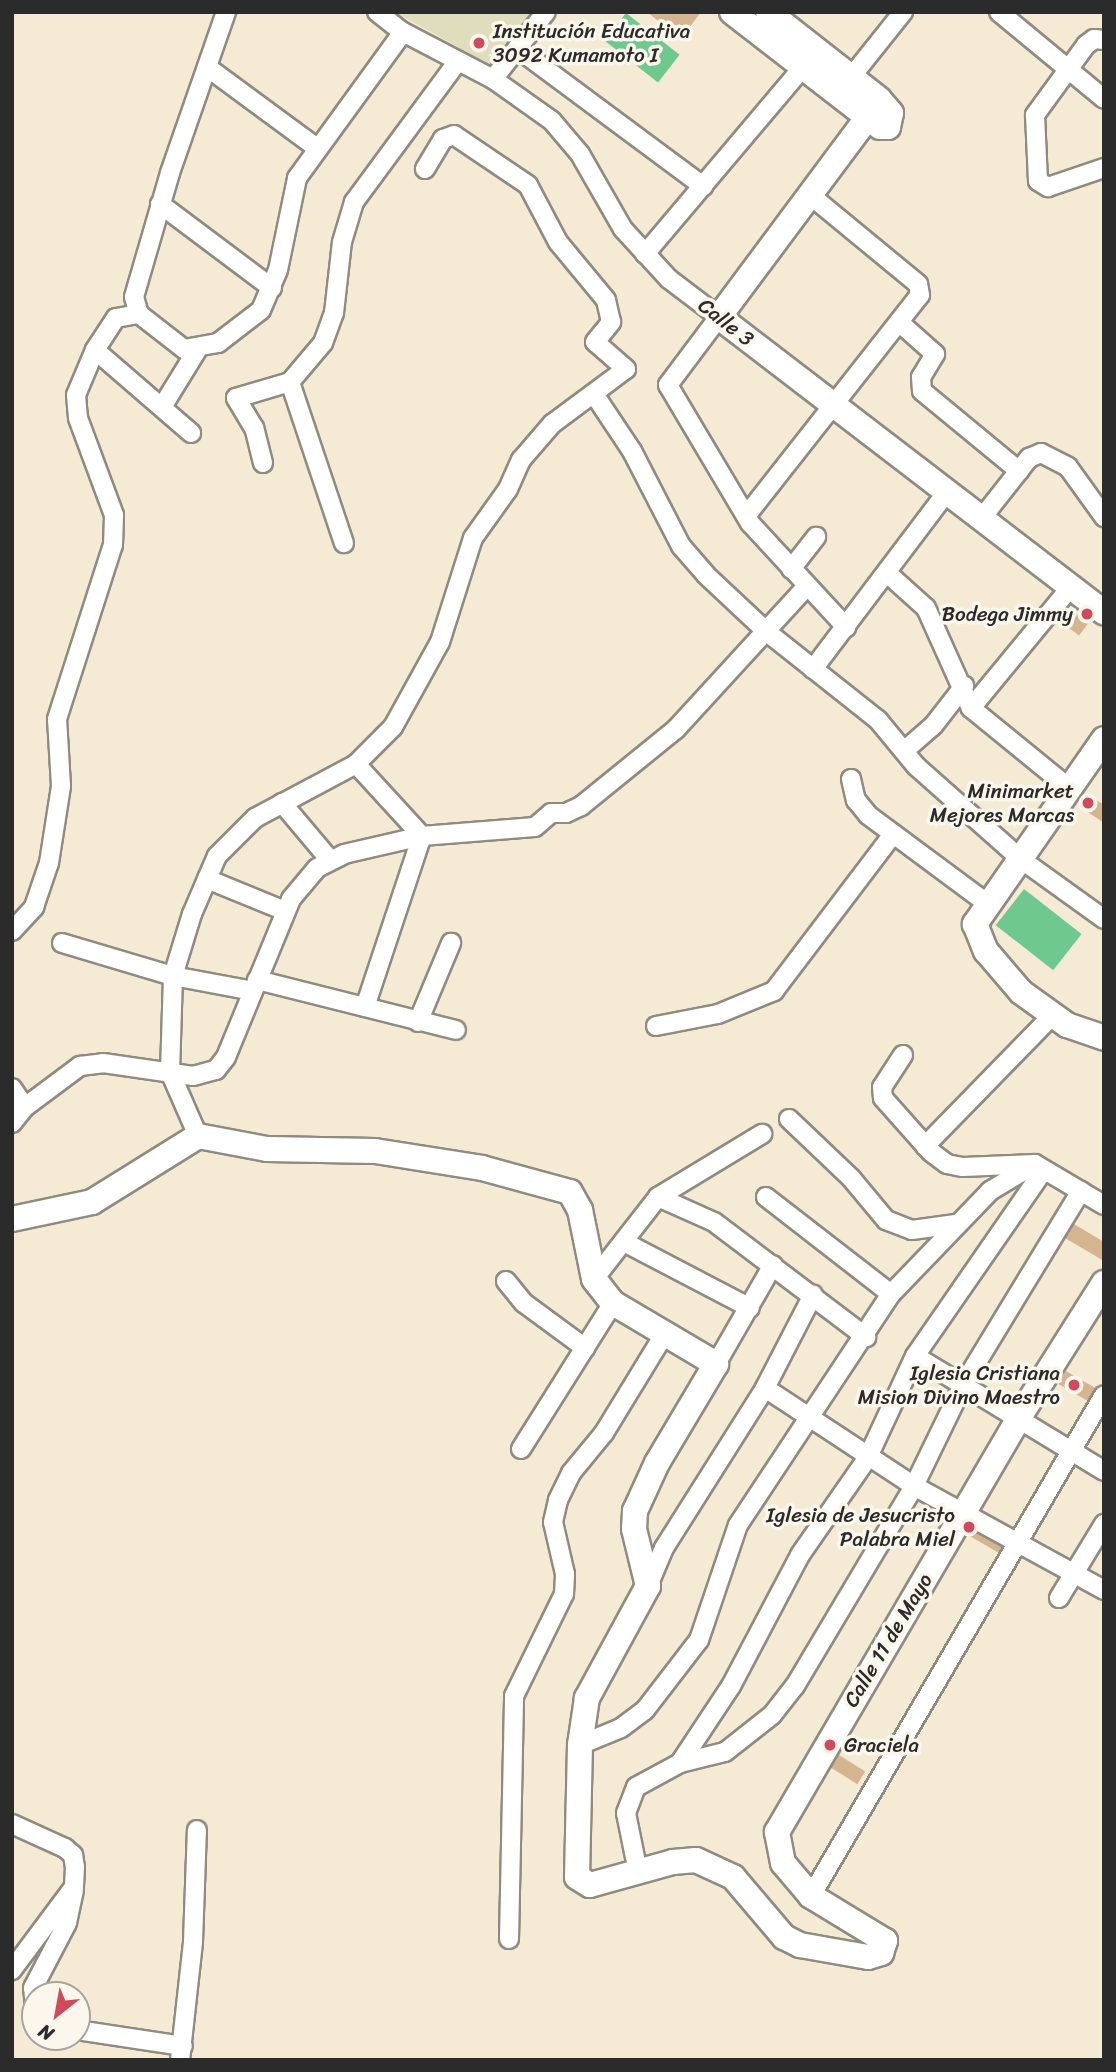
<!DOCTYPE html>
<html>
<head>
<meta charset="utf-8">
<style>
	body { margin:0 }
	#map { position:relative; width:1116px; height:2072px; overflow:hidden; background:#f5ebd5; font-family:Sriracha,sans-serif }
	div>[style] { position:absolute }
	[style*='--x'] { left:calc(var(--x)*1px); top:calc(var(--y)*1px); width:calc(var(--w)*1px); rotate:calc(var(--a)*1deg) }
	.built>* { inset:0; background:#dfddbb }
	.green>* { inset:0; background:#6fc88e; transform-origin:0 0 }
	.building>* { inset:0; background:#d5b590; transform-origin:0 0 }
	.roads { filter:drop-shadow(2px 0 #908b80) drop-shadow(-2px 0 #908b80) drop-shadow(0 2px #908b80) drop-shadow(0 -2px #908b80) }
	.street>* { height:18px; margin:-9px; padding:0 9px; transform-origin:9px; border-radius:9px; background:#fff }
	.secondary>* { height:24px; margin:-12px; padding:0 12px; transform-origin:12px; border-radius:12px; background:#fff }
	.dots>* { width:19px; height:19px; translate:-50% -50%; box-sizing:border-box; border:4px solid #fbf7ec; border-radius:50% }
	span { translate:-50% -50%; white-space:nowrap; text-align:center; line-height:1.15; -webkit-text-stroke:7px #fbf7ec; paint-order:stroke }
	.poi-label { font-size:21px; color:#2b2b2b }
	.left { translate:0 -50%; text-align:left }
	.right { translate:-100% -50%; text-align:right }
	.street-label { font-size:21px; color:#2b2b2b }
	.frame { position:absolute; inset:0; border:14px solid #2b2b2b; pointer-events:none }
	.north { position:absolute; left:21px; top:1981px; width:70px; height:70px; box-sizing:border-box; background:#fbf7ec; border:2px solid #a8a59f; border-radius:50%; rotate:211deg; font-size:19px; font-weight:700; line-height:28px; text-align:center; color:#2b2b2b }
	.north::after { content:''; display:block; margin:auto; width:24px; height:32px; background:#d1495b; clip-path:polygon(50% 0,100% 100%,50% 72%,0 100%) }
</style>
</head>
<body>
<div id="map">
	<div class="built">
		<div style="clip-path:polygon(395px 12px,533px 12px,492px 66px)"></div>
	</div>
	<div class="green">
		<div style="left:626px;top:13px;width:68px;height:35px;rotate:38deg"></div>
		<div style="left:1024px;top:889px;width:73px;height:46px;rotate:38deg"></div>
	</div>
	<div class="building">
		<div style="clip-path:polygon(647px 12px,701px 12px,681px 39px)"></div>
		<div style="left:1079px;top:612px;width:14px;height:19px;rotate:36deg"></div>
		<div style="clip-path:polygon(1087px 794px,1104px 805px,1104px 823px,1079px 806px)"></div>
		<div style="clip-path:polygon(1074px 1224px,1104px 1242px,1104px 1261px,1065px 1238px)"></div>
		<div style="left:1066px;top:1371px;width:34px;height:15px;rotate:30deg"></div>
		<div style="clip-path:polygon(971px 1530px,1002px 1547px,999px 1553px,968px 1535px)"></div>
		<div style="left:839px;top:1755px;width:31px;height:15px;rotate:32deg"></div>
	</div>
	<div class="roads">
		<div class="street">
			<div style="--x:226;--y:12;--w:170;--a:109.2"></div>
			<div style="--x:170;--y:173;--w:129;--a:106.2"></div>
			<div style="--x:134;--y:297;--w:18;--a:74"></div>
			<div style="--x:139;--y:314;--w:57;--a:37.9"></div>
			<div style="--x:184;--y:349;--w:35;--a:-10"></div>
			<div style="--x:218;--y:343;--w:54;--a:-37.5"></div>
			<div style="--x:261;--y:310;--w:43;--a:-67"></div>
			<div style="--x:278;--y:270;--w:94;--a:-78.3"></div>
			<div style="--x:297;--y:178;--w:180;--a:-54"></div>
			<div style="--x:377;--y:12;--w:33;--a:38"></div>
			<div style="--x:403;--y:32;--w:102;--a:27.6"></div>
			<div style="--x:493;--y:79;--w:72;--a:35.4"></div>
			<div style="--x:552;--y:121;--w:43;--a:49.7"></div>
			<div style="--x:580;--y:154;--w:86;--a:60.2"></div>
			<div style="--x:623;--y:229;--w:68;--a:47.4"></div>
			<div style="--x:669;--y:279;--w:63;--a:37.2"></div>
			<div style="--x:719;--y:317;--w:85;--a:126.9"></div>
			<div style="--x:668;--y:385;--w:161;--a:59.3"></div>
			<div style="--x:750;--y:523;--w:142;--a:47.3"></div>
			<div style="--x:999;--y:12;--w:136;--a:39.6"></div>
			<div style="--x:1104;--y:40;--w:10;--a:-174"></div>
			<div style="--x:1094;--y:39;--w:10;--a:143"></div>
			<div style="--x:1086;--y:45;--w:87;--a:126.1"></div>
			<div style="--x:1035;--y:115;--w:66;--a:87.4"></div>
			<div style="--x:1038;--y:181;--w:12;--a:31"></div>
			<div style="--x:1048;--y:187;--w:59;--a:-18.7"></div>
			<div style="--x:517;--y:48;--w:232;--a:36.6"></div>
			<div style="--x:207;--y:67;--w:137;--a:36.4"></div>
			<div style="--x:493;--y:79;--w:85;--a:-51.7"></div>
			<div style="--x:844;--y:86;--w:95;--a:-51.4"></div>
			<div style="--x:160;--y:204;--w:140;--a:36.9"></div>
			<div style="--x:645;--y:254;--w:245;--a:-49.8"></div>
			<div style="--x:900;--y:323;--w:47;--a:41.5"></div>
			<div style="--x:935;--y:354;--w:27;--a:121"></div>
			<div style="--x:921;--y:377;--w:14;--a:86"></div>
			<div style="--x:922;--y:391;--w:126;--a:39.5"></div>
			<div style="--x:95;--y:350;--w:127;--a:40.8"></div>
			<div style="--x:290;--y:382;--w:170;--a:71.5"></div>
			<div style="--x:594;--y:394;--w:69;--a:56.3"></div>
			<div style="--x:632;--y:451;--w:107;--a:62.7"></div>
			<div style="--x:681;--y:546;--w:38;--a:49"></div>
			<div style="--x:706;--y:575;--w:83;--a:43.1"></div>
			<div style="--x:767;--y:632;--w:142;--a:38.4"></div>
			<div style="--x:878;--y:720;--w:60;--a:50.4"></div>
			<div style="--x:916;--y:766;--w:142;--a:41.6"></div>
			<div style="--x:1022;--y:860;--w:101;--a:35.7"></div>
			<div style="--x:162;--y:407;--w:67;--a:-58.4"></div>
			<div style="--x:263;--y:463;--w:36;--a:-104"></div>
			<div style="--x:254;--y:428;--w:35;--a:-121"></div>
			<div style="--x:236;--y:398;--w:56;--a:-16.5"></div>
			<div style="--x:290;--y:382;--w:51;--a:-49.8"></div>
			<div style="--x:323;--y:343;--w:32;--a:-70"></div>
			<div style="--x:334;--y:313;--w:71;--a:-83.6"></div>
			<div style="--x:342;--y:242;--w:42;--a:-73.3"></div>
			<div style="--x:354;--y:202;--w:175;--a:-53.6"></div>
			<div style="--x:746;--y:516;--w:281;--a:-51.8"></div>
			<div style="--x:920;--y:295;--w:11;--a:-100"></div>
			<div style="--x:918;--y:284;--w:140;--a:-140.5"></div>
			<div style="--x:981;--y:519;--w:78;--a:-51.8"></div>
			<div style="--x:1029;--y:458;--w:13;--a:-23"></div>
			<div style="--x:1041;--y:453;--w:30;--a:27"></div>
			<div style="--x:1068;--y:467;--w:62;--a:54.2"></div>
			<div style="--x:791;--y:569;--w:41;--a:-52"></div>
			<div style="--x:887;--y:573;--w:52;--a:41.9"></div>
			<div style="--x:926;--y:608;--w:110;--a:65.8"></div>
			<div style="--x:813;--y:669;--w:222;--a:-52.9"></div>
			<div style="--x:904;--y:751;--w:38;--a:-41"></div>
			<div style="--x:933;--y:726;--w:51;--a:-52.2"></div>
			<div style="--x:356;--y:764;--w:98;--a:47.5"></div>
			<div style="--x:851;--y:779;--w:22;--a:77"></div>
			<div style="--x:856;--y:800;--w:19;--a:51"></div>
			<div style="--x:868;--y:815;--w:149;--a:36.6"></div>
			<div style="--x:1069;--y:788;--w:127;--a:-140.8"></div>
			<div style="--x:971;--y:708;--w:156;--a:-50.5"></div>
			<div style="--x:282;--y:803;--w:75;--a:49.9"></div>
			<div style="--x:207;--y:879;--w:84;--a:22.3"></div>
			<div style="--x:12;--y:931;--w:33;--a:-47"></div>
			<div style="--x:34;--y:907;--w:46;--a:-71.2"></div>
			<div style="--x:49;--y:863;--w:78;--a:-81.1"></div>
			<div style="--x:61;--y:786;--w:67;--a:-93.4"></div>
			<div style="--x:57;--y:719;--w:183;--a:-72.2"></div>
			<div style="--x:113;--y:545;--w:30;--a:-88"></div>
			<div style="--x:114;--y:515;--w:103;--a:-110.4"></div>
			<div style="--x:78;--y:418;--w:23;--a:-95"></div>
			<div style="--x:76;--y:395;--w:49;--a:-67.1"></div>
			<div style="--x:95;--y:350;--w:38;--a:-57"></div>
			<div style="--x:116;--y:318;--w:23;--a:-10"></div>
			<div style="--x:62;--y:943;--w:116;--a:16.6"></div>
			<div style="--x:173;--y:976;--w:81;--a:10.6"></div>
			<div style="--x:257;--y:980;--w:205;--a:14.1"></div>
			<div style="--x:365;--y:1007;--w:180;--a:-71.6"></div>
			<div style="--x:418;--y:1022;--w:86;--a:-67.3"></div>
			<div style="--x:656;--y:1026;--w:63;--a:-11"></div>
			<div style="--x:718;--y:1014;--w:61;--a:-22.3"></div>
			<div style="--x:774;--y:991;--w:197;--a:-52.8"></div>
			<div style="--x:903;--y:1055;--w:38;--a:123"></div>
			<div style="--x:882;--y:1087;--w:11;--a:85"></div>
			<div style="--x:883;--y:1098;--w:72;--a:48.4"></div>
			<div style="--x:931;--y:1152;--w:20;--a:37"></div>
			<div style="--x:947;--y:1164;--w:16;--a:11"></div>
			<div style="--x:963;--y:1167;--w:72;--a:-2.4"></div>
			<div style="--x:1035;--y:1164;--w:80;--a:30.7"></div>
			<div style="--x:12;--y:1088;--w:23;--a:56"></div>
			<div style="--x:789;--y:1119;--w:86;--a:43.6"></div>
			<div style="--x:851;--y:1178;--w:55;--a:50.2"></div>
			<div style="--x:886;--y:1220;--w:28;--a:21"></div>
			<div style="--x:912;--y:1230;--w:44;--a:-7.8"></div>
			<div style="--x:12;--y:1123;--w:21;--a:-51"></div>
			<div style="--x:25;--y:1107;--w:69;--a:-36.7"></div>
			<div style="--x:80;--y:1066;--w:23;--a:-7"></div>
			<div style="--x:103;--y:1063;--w:91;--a:8.2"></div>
			<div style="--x:193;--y:1076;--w:24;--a:-15"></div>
			<div style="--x:216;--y:1070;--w:16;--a:-52"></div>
			<div style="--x:226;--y:1057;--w:171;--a:-67.6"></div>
			<div style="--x:291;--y:899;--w:40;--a:-50"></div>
			<div style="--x:317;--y:868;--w:30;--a:-27"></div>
			<div style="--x:344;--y:854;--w:80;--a:-13"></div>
			<div style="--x:422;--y:836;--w:113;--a:-4.6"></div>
			<div style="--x:535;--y:827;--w:21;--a:-41"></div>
			<div style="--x:551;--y:813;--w:15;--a:0"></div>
			<div style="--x:566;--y:813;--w:17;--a:-25"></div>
			<div style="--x:581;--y:806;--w:122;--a:-39"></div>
			<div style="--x:676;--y:729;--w:194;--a:-47.5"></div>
			<div style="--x:198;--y:1136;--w:70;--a:-113.6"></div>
			<div style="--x:170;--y:1072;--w:96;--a:-88.2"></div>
			<div style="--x:173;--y:976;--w:65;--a:-73"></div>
			<div style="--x:192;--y:914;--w:63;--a:-66.7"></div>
			<div style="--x:217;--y:856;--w:54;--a:-45"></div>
			<div style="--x:255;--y:818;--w:115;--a:-28.1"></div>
			<div style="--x:356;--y:764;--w:52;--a:-45"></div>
			<div style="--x:393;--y:727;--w:97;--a:-61.1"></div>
			<div style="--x:440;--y:642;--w:109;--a:-72.4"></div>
			<div style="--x:473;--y:538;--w:60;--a:-54.5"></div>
			<div style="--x:508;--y:489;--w:32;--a:-66"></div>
			<div style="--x:521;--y:460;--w:48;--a:-49.3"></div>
			<div style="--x:552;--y:424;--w:92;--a:-36.6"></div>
			<div style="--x:626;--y:369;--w:41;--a:-138.9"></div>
			<div style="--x:595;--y:342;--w:26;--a:-51"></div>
			<div style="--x:611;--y:322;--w:23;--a:-103"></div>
			<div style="--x:606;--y:300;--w:75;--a:-129.6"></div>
			<div style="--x:558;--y:242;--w:64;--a:-117.8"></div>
			<div style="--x:528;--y:185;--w:89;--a:-146"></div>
			<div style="--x:454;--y:135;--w:12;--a:160"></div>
			<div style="--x:443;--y:139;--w:35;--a:121"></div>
			<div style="--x:925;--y:1146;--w:183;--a:-45.7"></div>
			<div style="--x:658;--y:1197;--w:61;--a:24.1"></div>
			<div style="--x:714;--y:1222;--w:191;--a:37.1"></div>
			<div style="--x:766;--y:1197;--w:158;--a:37.8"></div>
			<div style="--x:624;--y:1242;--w:142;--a:27.6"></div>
			<div style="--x:594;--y:1279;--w:104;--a:-52"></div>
			<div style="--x:658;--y:1197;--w:122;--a:-31.2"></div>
			<div style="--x:506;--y:1281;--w:28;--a:51"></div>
			<div style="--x:524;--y:1303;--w:76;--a:36.4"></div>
			<div style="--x:915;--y:1356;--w:221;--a:31.3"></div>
			<div style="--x:716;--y:1364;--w:114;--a:-60.1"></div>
			<div style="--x:765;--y:1388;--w:178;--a:33.3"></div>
			<div style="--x:914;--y:1486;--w:217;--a:28.7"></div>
			<div style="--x:521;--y:1449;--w:173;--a:-57.8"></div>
			<div style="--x:648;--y:1586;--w:41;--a:-67.2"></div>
			<div style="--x:664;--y:1548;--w:189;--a:-57.7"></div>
			<div style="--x:765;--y:1388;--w:105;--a:-62.7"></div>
			<div style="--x:1059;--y:1598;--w:87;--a:-58.7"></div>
			<div style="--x:580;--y:1745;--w:44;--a:-22.5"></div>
			<div style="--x:621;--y:1728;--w:30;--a:-37"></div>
			<div style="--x:645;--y:1710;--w:88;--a:-52.4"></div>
			<div style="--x:699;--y:1640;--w:121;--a:-71.3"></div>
			<div style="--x:738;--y:1525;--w:277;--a:-56.5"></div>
			<div style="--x:891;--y:1294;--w:143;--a:-46.1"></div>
			<div style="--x:990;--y:1191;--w:52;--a:-31"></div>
			<div style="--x:680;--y:1763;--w:92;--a:-56.5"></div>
			<div style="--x:731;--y:1686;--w:148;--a:-62.2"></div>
			<div style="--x:800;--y:1555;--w:119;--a:-55.2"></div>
			<div style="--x:868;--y:1457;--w:111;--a:-65"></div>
			<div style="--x:915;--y:1356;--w:226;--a:-55.3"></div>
			<div style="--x:12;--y:1824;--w:58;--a:24.4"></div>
			<div style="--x:65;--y:1848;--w:11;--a:41"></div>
			<div style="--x:73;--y:1855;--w:12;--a:81"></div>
			<div style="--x:75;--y:1867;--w:20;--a:93"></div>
			<div style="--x:74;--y:1887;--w:104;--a:126.8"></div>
			<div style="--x:638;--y:1872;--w:60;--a:-101.5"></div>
			<div style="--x:626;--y:1813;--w:28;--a:-69"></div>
			<div style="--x:636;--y:1787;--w:50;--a:-28.6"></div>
			<div style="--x:680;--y:1763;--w:46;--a:-13.7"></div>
			<div style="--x:725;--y:1752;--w:60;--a:-38.2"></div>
			<div style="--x:772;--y:1715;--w:37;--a:-52"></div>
			<div style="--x:795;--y:1686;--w:233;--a:-59.2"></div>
			<div style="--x:914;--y:1486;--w:112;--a:-64.1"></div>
			<div style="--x:963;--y:1385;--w:227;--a:-58.7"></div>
			<div style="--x:811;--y:1896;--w:580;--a:-59.68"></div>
			<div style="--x:509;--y:1939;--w:243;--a:-88.8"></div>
			<div style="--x:514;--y:1696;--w:114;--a:-63.9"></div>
			<div style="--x:564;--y:1594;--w:20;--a:-87"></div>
			<div style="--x:565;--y:1574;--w:53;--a:-103"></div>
			<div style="--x:553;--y:1522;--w:23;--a:-77"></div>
			<div style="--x:558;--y:1500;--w:30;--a:-64"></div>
			<div style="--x:571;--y:1473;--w:52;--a:-50.5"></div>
			<div style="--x:604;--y:1433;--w:117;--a:-58.6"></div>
			<div style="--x:35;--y:2009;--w:21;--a:-95"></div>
			<div style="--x:33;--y:1988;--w:73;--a:-62.4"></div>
			<div style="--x:67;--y:1923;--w:33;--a:-78"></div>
			<div style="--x:77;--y:2030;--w:107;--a:8.6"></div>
			<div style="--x:180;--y:2060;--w:119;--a:-83.7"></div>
			<div style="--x:193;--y:1942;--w:112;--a:-88"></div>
		</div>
		<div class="secondary">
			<div style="--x:732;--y:12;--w:187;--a:37.8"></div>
			<div style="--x:880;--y:127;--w:8;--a:0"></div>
			<div style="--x:888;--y:127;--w:14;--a:-78"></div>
			<div style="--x:891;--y:113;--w:18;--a:-131"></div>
			<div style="--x:879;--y:99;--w:141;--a:-141.9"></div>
			<div style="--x:868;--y:117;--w:249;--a:126.7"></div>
			<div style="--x:719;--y:317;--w:485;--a:37.5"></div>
			<div style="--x:1104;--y:739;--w:226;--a:124.9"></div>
			<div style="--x:975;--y:924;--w:29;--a:68"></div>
			<div style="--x:986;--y:951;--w:54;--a:49.5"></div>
			<div style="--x:1021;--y:992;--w:57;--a:35.7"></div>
			<div style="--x:1067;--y:1025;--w:39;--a:19"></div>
			<div style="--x:12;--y:1219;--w:82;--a:-12"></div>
			<div style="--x:92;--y:1202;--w:125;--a:-31.9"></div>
			<div style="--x:198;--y:1136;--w:70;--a:10.7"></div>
			<div style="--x:267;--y:1149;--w:108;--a:1.1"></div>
			<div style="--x:375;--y:1151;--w:108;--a:9"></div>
			<div style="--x:482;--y:1168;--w:91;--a:15.3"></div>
			<div style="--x:570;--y:1192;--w:21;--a:61"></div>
			<div style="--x:580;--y:1210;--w:70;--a:78.5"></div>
			<div style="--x:594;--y:1279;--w:31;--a:52"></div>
			<div style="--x:613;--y:1303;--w:120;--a:30.6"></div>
			<div style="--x:716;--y:1364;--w:115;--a:120.8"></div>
			<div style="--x:657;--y:1463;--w:53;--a:114.6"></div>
			<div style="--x:635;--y:1511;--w:18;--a:93"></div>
			<div style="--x:634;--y:1529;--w:59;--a:76.2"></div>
			<div style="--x:648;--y:1586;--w:128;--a:118.6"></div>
			<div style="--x:587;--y:1698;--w:48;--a:98.5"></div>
			<div style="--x:580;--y:1745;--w:132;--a:91.3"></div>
			<div style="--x:577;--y:1877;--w:15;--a:32"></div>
			<div style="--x:590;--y:1885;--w:86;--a:-15.5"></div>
			<div style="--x:673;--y:1862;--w:23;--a:-5"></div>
			<div style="--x:696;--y:1860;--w:41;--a:24.7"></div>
			<div style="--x:733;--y:1877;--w:79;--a:49.6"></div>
			<div style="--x:784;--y:1937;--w:18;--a:27"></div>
			<div style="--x:800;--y:1945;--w:69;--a:10"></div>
			<div style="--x:868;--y:1957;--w:14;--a:-17"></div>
			<div style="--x:881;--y:1953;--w:13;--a:-72"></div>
			<div style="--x:885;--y:1941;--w:87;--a:-148.7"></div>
			<div style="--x:811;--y:1896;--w:43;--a:-130.3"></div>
			<div style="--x:783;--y:1863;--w:32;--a:-101"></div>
			<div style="--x:777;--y:1832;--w:478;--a:-59.7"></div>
			<div style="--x:1018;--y:1419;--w:161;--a:-57.7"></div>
		</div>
	</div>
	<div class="dots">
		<div style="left:479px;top:43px;background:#d1495b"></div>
		<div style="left:1087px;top:614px;background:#d1495b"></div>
		<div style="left:1088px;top:803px;background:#d1495b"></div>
		<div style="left:1074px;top:1385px;background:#d1495b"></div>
		<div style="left:969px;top:1527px;background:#d1495b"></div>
		<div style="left:830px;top:1745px;background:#d1495b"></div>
	</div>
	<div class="poi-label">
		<span class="left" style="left:493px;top:43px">Institución Educativa<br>3092 Kumamoto I</span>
		<span class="right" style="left:1073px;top:614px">Bodega Jimmy</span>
		<span class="right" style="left:1074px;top:803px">Minimarket<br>Mejores Marcas</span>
		<span class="right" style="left:1060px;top:1385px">Iglesia Cristiana<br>Mision Divino Maestro</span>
		<span class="right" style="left:955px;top:1527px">Iglesia de Jesucristo<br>Palabra Miel</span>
		<span class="left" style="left:844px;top:1745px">Graciela</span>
	</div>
	<div class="street-label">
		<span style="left:726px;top:322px;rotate:38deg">Calle 3</span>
		<span style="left:888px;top:1640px;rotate:-59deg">Calle 11 de Mayo</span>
	</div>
	<div class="frame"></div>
	<div class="north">N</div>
</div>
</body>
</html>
